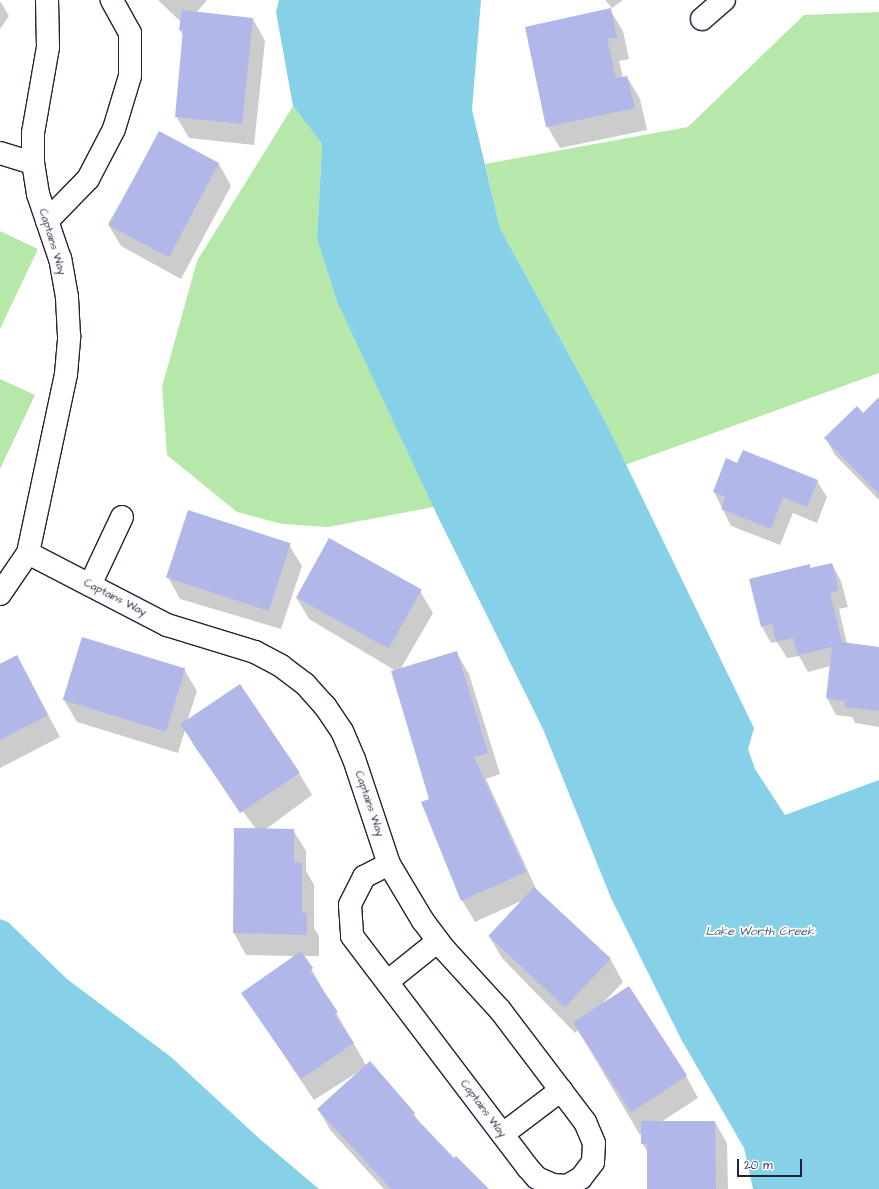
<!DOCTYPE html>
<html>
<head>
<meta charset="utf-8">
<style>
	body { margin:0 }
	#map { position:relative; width:879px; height:1189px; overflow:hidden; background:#fff; font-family:"Architects Daughter",sans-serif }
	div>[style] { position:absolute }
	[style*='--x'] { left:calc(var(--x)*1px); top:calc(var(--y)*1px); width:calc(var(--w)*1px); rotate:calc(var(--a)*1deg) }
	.green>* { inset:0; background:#b5e8a9 }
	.water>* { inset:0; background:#86d1e7 }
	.shadow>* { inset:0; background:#0003 }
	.building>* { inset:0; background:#b1b8e9; transform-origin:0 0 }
	.roads { filter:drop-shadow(1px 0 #22223b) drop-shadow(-1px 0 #22223b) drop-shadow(0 1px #22223b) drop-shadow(0 -1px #22223b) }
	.minor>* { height:22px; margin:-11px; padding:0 11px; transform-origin:11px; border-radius:11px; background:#fff }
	span { translate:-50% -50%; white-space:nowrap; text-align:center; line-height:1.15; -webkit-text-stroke:3.5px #fff; paint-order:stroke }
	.street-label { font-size:11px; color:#22223b }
	.water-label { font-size:12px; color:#455f77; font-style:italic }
	.scale { position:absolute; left:737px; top:1159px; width:65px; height:18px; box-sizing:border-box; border:2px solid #22223b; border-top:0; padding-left:5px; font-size:12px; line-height:14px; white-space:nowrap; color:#22223b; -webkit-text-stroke:3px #fff; paint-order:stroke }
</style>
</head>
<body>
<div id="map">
	<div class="green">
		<div style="clip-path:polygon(879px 12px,879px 373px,625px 465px,603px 417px,500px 228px,485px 164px,688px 127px,804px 15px)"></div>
		<div style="clip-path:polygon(293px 106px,322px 144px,317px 239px,337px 302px,434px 507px,328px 527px,282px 524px,237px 512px,167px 455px,162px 387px,197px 261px)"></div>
		<div style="clip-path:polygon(0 231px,38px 249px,0 329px)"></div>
		<div style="clip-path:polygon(0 379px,35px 395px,0 469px)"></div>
	</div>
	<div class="water">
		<div style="clip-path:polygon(279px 0,481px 0,472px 110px,500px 228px,603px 417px,754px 728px,748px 749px,755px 769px,785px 815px,879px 780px,879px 1189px,753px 1189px,744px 1148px,681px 1039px,611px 898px,543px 729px,439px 519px,337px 302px,317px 239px,322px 144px,293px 106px,276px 12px)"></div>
		<div style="clip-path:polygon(0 919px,8px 922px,67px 979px,171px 1057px,261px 1140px,319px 1189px,0 1189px)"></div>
	</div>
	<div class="shadow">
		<div style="clip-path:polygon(158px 0,207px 0,196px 13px,253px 19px,265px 41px,254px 145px,189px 138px,176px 116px,183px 35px,180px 30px,181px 22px)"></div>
		<div style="clip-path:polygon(605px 0,623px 0,612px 8px)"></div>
		<div style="clip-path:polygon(0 1px,9px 16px,0 29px)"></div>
		<div style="clip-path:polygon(610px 10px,623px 31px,629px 59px,619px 61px,623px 78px,627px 77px,640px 99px,647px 130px,560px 148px,547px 126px)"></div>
		<div style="clip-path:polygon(160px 132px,219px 164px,231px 186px,181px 279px,121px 246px,108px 224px)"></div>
		<div style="clip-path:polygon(879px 412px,879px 500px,835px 455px,826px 439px,863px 414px)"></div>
		<div style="clip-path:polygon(738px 464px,817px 481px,827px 497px,817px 523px,793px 513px,780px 545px,731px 526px,714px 492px)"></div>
		<div style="clip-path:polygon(289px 545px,302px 566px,281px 629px,180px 599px,168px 577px)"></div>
		<div style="clip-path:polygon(832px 564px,841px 581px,848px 607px,839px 609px,847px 644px,879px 648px,879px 727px,855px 723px,852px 717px,836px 715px,827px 698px,831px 666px,808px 672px,799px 656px,787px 658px,777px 642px,771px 643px,762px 627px,809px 565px,811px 569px)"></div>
		<div style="clip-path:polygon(420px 591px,433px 613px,400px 670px,456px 652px,469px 674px,500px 774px,486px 779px,537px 891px,611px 960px,623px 982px,603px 1003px,686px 1076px,698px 1098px,661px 1122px,715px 1122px,727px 1143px,728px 1189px,648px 1189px,648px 1153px,642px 1143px,642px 1133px,640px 1135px,578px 1030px,575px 1033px,502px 958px,489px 936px,521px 901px,475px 922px,462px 900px,430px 799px,396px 671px,309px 619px,296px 597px)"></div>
		<div style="clip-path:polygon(17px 656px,60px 737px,0 768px,0 664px)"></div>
		<div style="clip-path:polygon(184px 669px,197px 691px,186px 725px,249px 703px,299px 773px,312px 795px,266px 829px,293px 830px,306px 851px,306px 871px,314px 885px,314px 928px,319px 936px,319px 956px,304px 956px,366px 1065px,414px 1114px,420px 1124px,454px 1160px,487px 1189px,384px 1189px,331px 1131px,318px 1109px,361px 1070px,314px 1100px,242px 993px,295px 956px,246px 955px,234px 933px,235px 829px,256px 829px,196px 749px,185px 730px,178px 753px,77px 722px,64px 700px)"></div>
	</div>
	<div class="building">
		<div style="clip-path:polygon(611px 8px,617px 38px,607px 39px,616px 78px,627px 76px,635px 108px,546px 127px,525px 27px)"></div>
		<div style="clip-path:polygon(182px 10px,253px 18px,242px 124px,175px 117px,183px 30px,179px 30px)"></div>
		<div style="left:159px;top:131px;width:68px;height:107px;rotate:28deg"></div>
		<div style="clip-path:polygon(879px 397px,879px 494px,824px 438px,857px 406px,863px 413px)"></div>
		<div style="clip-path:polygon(743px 450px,818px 480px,807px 507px,783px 497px,771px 529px,721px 509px,725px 497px,713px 492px,726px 458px,737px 463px)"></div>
		<div style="left:188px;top:510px;width:108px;height:71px;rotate:18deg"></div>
		<div style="left:329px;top:538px;width:106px;height:68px;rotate:29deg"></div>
		<div style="clip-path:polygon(832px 563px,839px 590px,830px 593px,842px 642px,879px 647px,879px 711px,845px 707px,845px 701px,826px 698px,832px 647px,798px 655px,793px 638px,776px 642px,772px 624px,761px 627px,749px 579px,810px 564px,810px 568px)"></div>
		<div style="left:82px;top:637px;width:108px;height:66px;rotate:17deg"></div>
		<div style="clip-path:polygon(457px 651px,488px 753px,474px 757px,526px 872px,461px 901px,421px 802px,429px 799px,391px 671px)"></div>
		<div style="clip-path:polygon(17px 655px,48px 715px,0 740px,0 664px)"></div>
		<div style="left:240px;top:684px;width:107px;height:72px;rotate:56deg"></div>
		<div style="clip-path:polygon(234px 828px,294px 829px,294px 862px,302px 863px,302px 913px,307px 913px,307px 935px,233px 933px)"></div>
		<div style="left:534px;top:887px;width:105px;height:67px;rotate:43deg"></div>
		<div style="clip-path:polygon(301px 951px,313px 968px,310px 971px,338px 1012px,334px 1014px,354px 1043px,301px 1079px,241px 993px)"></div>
		<div style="left:629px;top:986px;width:107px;height:67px;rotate:57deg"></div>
		<div style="clip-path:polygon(370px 1061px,415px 1113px,413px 1115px,454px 1158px,456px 1156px,489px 1189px,391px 1189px,317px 1109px)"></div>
		<div style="clip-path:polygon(641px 1121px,715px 1121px,716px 1189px,647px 1189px,647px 1144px,641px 1144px)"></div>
	</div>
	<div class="roads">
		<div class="minor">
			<div style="--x:702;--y:19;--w:29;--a:-41"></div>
			<div style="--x:0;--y:153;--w:34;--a:17"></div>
			<div style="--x:47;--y:221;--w:59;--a:-45.7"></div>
			<div style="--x:88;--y:179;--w:56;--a:-62.5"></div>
			<div style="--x:114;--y:129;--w:55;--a:-73.2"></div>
			<div style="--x:130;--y:76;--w:43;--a:-90"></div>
			<div style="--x:130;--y:33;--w:38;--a:-119"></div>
			<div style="--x:28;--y:553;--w:157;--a:27.4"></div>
			<div style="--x:167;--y:625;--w:92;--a:17.1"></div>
			<div style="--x:255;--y:652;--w:30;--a:28"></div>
			<div style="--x:281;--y:666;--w:30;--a:37"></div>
			<div style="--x:305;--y:684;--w:30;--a:48"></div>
			<div style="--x:325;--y:706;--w:30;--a:56"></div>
			<div style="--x:342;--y:731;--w:30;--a:67"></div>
			<div style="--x:354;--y:759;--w:111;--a:71.6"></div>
			<div style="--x:389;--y:864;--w:28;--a:153"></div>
			<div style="--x:364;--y:877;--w:31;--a:117"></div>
			<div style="--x:350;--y:905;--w:31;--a:86"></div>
			<div style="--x:352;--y:936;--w:291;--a:52.8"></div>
			<div style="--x:528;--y:1168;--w:13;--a:48"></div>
			<div style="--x:537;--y:1178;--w:17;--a:24"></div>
			<div style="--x:553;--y:1185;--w:14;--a:4"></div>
			<div style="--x:567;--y:1186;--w:16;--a:-30"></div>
			<div style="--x:581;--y:1178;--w:20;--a:-53"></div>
			<div style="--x:593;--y:1162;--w:19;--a:-87"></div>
			<div style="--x:594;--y:1143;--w:23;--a:-113"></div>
			<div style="--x:585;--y:1122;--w:141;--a:-127.2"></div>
			<div style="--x:500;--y:1010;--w:81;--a:-132.5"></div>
			<div style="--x:445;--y:950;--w:36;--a:-127"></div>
			<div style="--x:423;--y:921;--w:66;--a:-120.8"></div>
			<div style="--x:90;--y:585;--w:75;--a:-64.8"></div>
			<div style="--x:0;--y:594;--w:50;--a:-55.7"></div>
			<div style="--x:28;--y:553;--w:183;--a:-78"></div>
			<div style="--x:66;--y:374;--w:38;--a:-85"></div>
			<div style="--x:69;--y:336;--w:39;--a:-93"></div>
			<div style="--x:67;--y:297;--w:39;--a:-100"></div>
			<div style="--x:60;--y:259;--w:69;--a:-108.7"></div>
			<div style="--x:38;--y:194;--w:31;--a:-99"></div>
			<div style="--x:33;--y:163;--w:30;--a:-90"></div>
			<div style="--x:33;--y:133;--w:87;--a:-80.1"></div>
			<div style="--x:48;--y:47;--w:47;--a:-91.2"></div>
			<div style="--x:387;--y:982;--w:65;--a:-38.8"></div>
			<div style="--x:503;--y:1134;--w:73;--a:-37.2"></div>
		</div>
	</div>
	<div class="street-label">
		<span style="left:52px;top:242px;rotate:73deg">Captains Way</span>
		<span style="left:115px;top:598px;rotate:27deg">Captains Way</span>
		<span style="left:369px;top:804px;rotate:71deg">Captains Way</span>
		<span style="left:483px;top:1109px;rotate:53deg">Captains Way</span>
	</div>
	<div class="water-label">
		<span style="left:760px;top:932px">Lake Worth Creek</span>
	</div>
	<div class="scale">20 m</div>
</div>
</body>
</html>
